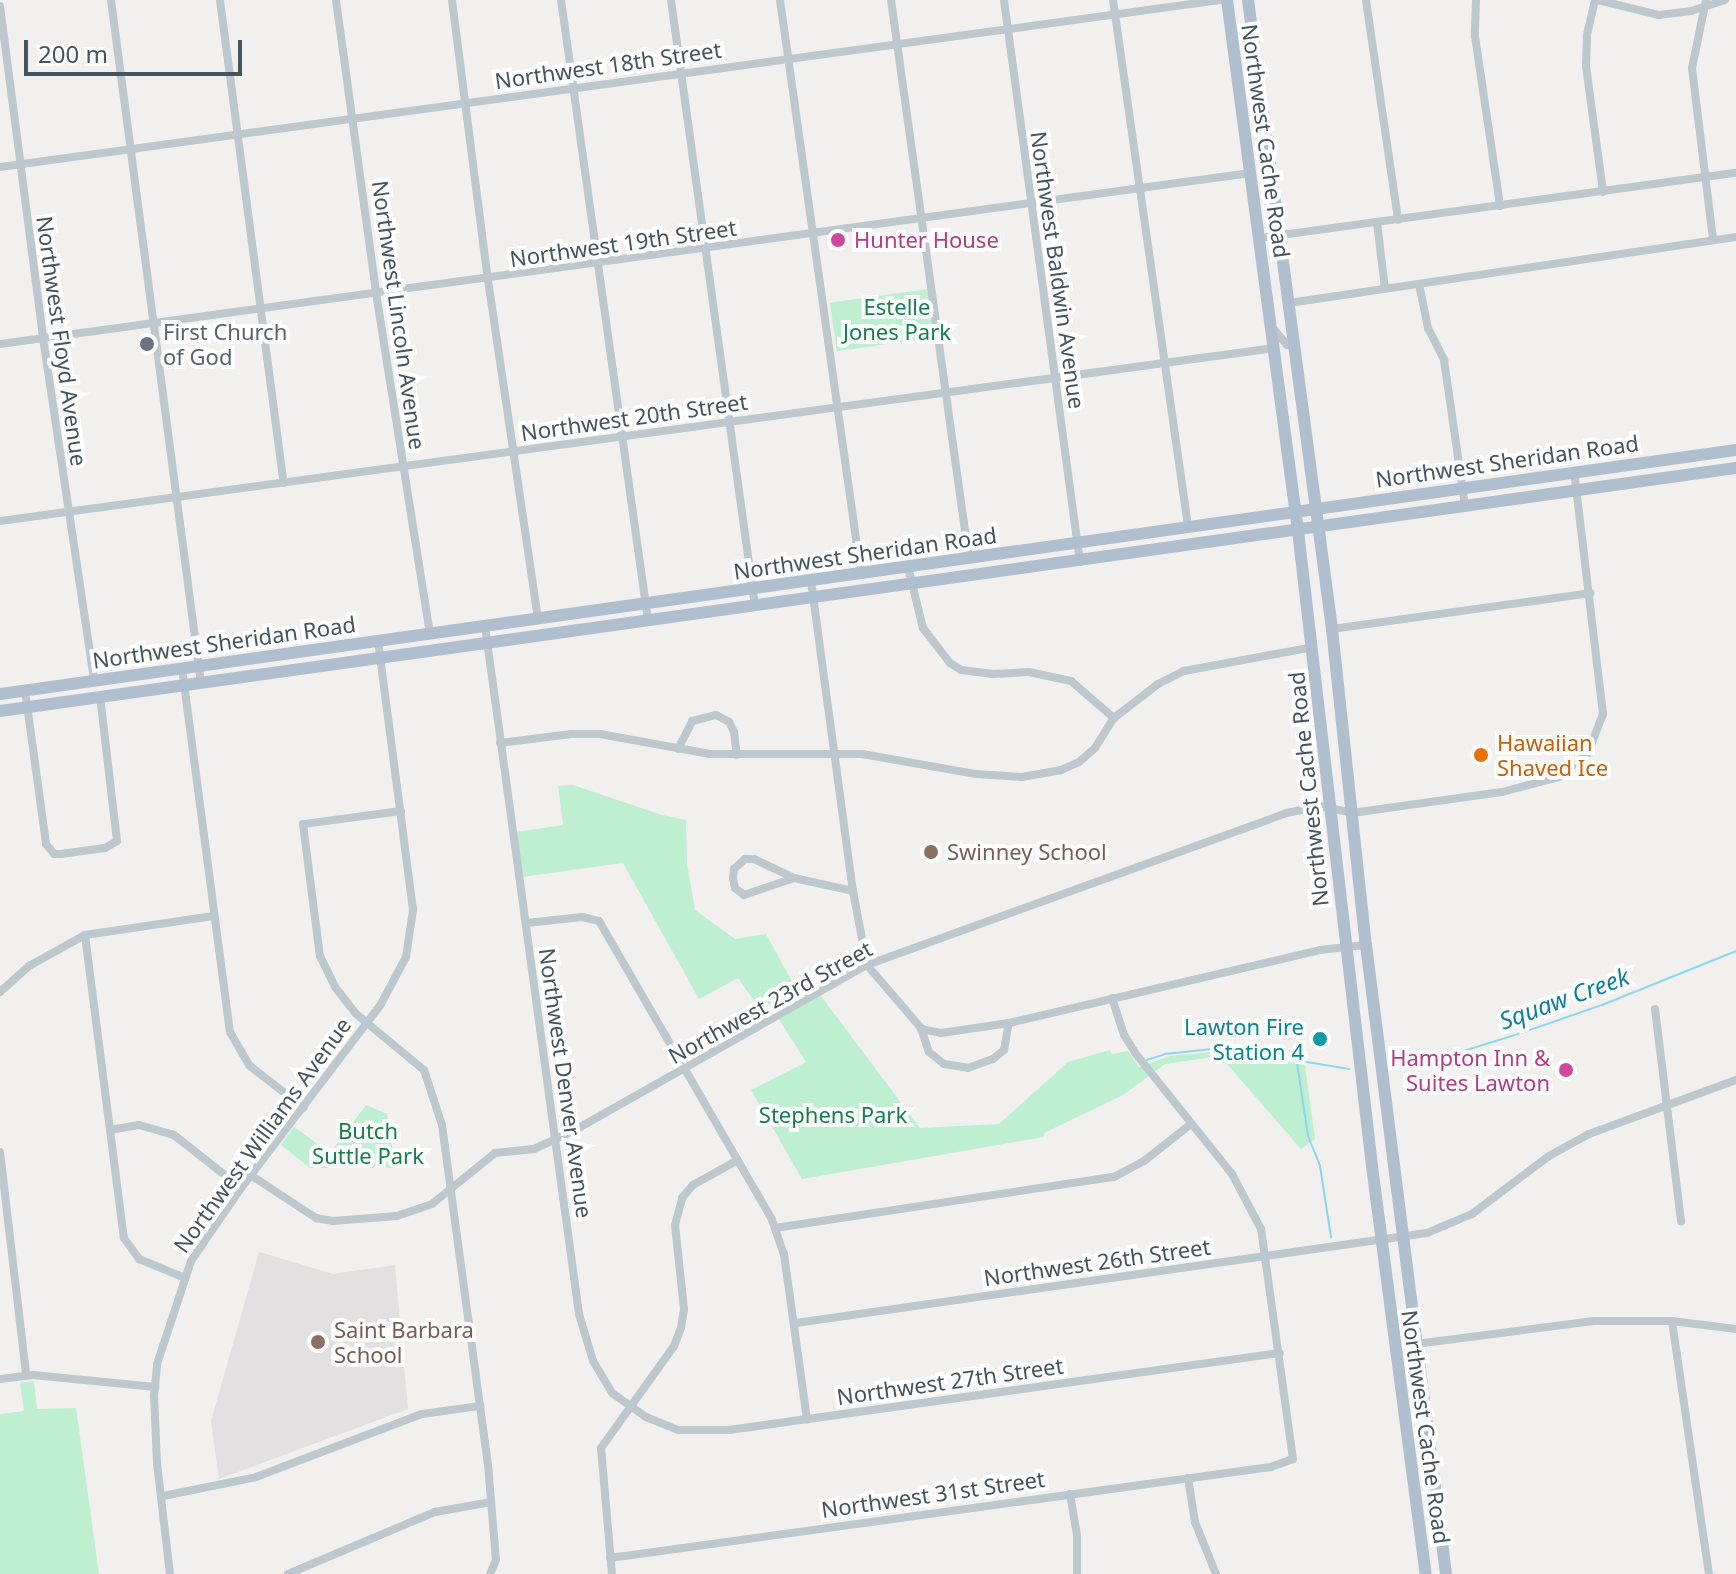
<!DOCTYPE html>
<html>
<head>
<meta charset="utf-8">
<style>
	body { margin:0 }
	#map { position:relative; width:1736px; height:1574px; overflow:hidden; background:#f2efef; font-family:"Noto Sans",sans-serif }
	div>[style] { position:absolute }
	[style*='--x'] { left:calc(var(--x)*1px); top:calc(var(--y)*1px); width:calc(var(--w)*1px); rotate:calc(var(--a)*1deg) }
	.education>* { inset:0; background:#e3e0e1 }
	.green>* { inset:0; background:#beefd1; transform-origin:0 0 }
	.stream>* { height:2px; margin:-1px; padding:0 1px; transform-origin:1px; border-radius:1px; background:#8cd7eb }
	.street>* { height:8px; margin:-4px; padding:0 4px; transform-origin:4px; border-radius:4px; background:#bdc7ce }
	.primary>* { height:12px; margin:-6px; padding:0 6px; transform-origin:6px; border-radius:6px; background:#afbfce }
	.dots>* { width:22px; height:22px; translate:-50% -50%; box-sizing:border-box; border:4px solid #fff; border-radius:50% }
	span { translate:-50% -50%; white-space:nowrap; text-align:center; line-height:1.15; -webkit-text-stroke:8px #fff; paint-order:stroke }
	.street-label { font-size:22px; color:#47535d }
	.hotel-label { font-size:22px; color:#b23c85 }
	.left { translate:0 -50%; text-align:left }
	.right { translate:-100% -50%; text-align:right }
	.park-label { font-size:22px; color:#187e4b }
	.worship-label { font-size:22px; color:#5b616d }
	.food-label { font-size:22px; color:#c56008 }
	.education-label { font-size:22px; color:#785e54 }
	.culture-label { font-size:22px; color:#0d838f }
	.water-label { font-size:24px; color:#0e7d9a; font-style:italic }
	.scale { position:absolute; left:24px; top:40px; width:218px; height:36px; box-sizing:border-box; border:4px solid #47535d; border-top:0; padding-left:10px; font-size:24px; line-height:28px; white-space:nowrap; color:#47535d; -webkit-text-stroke:6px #fff; paint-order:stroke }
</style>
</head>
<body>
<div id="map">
	<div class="education">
		<div style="clip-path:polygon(259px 1252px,333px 1274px,395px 1265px,408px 1409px,219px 1479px,211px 1421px)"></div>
	</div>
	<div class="green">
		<div style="left:928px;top:289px;width:49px;height:99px;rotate:82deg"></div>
		<div style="clip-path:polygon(573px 785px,662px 815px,686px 820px,687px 863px,695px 910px,735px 939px,766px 934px,799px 994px,821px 996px,920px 1128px,999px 1124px,1068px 1062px,1110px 1050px,1112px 1054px,1128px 1051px,1139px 1067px,1170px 1056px,1221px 1051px,1305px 1065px,1315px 1139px,1301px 1149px,1220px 1056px,1165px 1064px,1123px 1095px,1044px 1133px,1044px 1137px,802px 1179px,751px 1090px,806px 1062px,773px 1010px,764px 1015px,738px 978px,699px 999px,623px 863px,522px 877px,516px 832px,563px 825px,558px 786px)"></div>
		<div style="clip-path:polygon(366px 1105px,387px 1114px,395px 1164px,399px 1168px,310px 1168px,281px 1145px,294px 1127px,330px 1153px)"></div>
		<div style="clip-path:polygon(34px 1381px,37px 1409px,76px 1408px,99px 1574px,0 1574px,0 1414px,24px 1411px,20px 1383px)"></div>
	</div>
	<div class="stream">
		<div style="--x:1147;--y:1060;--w:19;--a:-18"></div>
		<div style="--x:1165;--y:1054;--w:57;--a:-6"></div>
		<div style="--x:1222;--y:1048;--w:129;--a:9.4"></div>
		<div style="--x:1297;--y:1063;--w:74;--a:81.4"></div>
		<div style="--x:1308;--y:1136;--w:32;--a:68"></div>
		<div style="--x:1320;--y:1166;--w:72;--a:81.2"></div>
		<div style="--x:1400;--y:1064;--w:29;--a:-4"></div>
		<div style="--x:1429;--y:1062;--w:96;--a:-17.5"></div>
		<div style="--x:1521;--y:1033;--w:86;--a:-19.1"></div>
		<div style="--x:1602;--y:1005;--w:144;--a:-21.9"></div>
	</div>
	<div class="street">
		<div style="--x:111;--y:0;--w:689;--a:82.49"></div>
		<div style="--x:220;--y:0;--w:487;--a:82.5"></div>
		<div style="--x:336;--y:0;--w:296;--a:82.2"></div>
		<div style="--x:376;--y:293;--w:345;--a:81"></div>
		<div style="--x:452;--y:0;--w:282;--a:82.7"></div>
		<div style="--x:488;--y:280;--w:343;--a:81.6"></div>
		<div style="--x:561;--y:0;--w:627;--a:82.02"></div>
		<div style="--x:671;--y:0;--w:612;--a:82.11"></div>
		<div style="--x:780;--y:0;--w:580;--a:81.97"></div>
		<div style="--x:891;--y:0;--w:564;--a:82.06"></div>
		<div style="--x:1004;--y:0;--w:567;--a:82.3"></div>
		<div style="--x:1113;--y:0;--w:531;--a:81.89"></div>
		<div style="--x:1366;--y:0;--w:222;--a:81.7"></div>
		<div style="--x:1476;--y:0;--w:36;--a:92"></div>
		<div style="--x:1475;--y:36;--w:172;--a:81.6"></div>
		<div style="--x:1595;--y:0;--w:37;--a:103"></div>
		<div style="--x:1587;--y:36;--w:30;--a:92"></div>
		<div style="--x:1586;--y:66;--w:127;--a:82.3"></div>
		<div style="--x:1598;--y:0;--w:63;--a:13.8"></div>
		<div style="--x:1659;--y:15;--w:32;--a:-7"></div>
		<div style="--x:1691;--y:11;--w:36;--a:-18"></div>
		<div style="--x:1706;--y:0;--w:69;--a:101.6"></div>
		<div style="--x:1692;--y:68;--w:173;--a:83"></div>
		<div style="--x:0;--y:6;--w:335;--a:82.6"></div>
		<div style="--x:43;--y:338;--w:347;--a:81.5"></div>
		<div style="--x:0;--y:167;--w:1231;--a:-7.79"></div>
		<div style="--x:1377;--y:222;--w:67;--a:83.2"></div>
		<div style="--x:1259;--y:238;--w:481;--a:-7.8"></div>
		<div style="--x:1419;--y:284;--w:45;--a:78.4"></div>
		<div style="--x:1428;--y:328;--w:36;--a:63"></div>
		<div style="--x:1444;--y:360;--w:148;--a:81.8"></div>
		<div style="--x:1289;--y:303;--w:452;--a:-8.4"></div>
		<div style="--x:1272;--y:327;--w:23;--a:50"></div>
		<div style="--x:1287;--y:345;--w:8;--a:0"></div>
		<div style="--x:0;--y:344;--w:1262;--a:-7.79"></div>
		<div style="--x:0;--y:521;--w:1286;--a:-7.73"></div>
		<div style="--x:908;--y:567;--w:63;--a:76.2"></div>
		<div style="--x:923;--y:628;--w:44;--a:52.4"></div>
		<div style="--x:950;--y:663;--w:13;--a:32"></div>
		<div style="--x:961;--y:670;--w:31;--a:7"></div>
		<div style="--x:992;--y:674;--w:37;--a:-3"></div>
		<div style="--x:1029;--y:672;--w:43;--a:12.1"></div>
		<div style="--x:1071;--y:681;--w:57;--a:40.7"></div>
		<div style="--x:811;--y:581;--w:313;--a:82.3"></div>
		<div style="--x:853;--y:891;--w:75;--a:79.3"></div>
		<div style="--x:867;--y:965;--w:83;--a:49.4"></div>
		<div style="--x:921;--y:1028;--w:25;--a:72"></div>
		<div style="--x:929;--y:1052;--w:19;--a:39"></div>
		<div style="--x:944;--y:1064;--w:24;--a:9"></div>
		<div style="--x:968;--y:1068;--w:27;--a:-20"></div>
		<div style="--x:993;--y:1059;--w:14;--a:-39"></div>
		<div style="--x:1004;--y:1050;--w:27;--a:-80"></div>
		<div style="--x:485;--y:626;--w:694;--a:82.22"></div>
		<div style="--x:579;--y:1314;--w:49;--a:73.4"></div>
		<div style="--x:593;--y:1361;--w:37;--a:59"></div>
		<div style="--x:612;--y:1393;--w:42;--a:35.2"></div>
		<div style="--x:646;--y:1417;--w:35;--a:22"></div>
		<div style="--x:679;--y:1430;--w:50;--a:0"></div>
		<div style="--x:729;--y:1430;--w:556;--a:-7.96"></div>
		<div style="--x:1332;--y:629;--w:261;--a:-7.9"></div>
		<div style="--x:182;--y:668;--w:367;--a:82.5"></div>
		<div style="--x:230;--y:1032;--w:39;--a:60"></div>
		<div style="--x:250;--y:1066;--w:68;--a:37.9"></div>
		<div style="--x:25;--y:690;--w:155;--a:82.2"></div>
		<div style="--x:46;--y:844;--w:13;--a:51"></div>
		<div style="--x:54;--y:854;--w:7;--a:0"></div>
		<div style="--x:61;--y:854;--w:44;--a:-7.8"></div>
		<div style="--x:105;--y:848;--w:14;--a:-30"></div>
		<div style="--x:117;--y:841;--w:145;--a:-96.7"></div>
		<div style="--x:500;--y:743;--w:72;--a:-7.2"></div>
		<div style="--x:571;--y:734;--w:29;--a:0"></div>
		<div style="--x:600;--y:734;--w:112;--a:10.3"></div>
		<div style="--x:710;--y:754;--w:152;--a:0"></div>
		<div style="--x:862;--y:754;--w:116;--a:10"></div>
		<div style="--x:976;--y:774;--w:46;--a:3.7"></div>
		<div style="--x:1022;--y:777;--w:40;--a:-10"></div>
		<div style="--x:1061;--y:770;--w:20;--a:-24"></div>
		<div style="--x:1079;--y:762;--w:21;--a:-41"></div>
		<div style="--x:1095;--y:748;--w:36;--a:-58"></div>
		<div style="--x:1114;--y:718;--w:56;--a:-37.7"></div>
		<div style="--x:1158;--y:684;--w:29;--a:-27"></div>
		<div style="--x:1184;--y:671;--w:131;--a:-10.5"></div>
		<div style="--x:678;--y:749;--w:31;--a:-63"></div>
		<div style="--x:692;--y:721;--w:25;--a:-14"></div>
		<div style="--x:716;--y:715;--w:15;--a:28"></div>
		<div style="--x:729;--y:722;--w:11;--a:63"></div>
		<div style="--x:734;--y:732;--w:23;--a:83"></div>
		<div style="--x:401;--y:811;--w:99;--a:172.4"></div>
		<div style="--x:303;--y:824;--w:133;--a:82.7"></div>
		<div style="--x:320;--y:956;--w:34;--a:64"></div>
		<div style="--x:335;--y:987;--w:33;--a:52"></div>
		<div style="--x:355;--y:1013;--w:89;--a:39.6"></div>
		<div style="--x:424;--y:1070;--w:58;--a:71.9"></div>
		<div style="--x:442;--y:1125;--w:343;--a:82.3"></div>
		<div style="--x:488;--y:1465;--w:95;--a:85.2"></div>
		<div style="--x:496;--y:1560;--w:15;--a:113"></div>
		<div style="--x:745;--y:859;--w:9;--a:0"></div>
		<div style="--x:754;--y:859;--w:44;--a:25.4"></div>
		<div style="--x:794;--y:878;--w:53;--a:161.2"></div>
		<div style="--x:744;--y:895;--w:11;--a:-142"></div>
		<div style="--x:735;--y:888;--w:10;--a:-101"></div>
		<div style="--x:733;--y:878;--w:9;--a:-84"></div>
		<div style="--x:734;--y:869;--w:15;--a:-42"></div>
		<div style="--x:794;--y:878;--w:60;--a:12.4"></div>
		<div style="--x:527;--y:923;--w:55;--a:-6.2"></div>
		<div style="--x:582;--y:917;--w:17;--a:13"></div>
		<div style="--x:599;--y:921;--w:345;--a:59.9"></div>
		<div style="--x:772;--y:1220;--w:36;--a:71"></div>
		<div style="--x:784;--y:1254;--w:167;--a:82.1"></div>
		<div style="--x:85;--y:935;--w:305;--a:82.7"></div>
		<div style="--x:124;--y:1238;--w:26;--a:54"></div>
		<div style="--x:139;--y:1259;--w:50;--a:22.4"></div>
		<div style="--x:0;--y:992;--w:39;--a:-42"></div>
		<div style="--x:29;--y:966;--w:64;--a:-29"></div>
		<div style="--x:85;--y:935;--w:130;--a:-8.4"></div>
		<div style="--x:1655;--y:1009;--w:214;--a:83"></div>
		<div style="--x:921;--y:1029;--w:20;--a:11"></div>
		<div style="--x:941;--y:1033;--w:69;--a:-8.4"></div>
		<div style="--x:1009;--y:1023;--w:319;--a:-13.2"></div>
		<div style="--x:1320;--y:950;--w:46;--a:-6.2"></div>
		<div style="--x:110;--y:1130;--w:29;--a:-10"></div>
		<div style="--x:139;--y:1125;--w:36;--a:16"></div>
		<div style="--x:174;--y:1135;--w:85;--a:38.3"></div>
		<div style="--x:0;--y:1152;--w:225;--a:83.3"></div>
		<div style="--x:252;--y:1176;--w:77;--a:33.3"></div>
		<div style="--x:316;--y:1218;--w:17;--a:10"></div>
		<div style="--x:333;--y:1221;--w:64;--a:-4.5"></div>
		<div style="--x:397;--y:1216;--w:37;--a:-19"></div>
		<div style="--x:432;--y:1204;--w:81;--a:-39"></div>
		<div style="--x:495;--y:1153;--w:39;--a:-6"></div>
		<div style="--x:534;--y:1149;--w:45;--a:-24.9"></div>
		<div style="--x:575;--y:1130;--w:335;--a:-29.5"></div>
		<div style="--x:867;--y:965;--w:447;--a:-19.9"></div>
		<div style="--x:1287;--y:813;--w:34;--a:-12"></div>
		<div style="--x:1320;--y:806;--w:33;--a:12"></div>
		<div style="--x:1352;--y:813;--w:151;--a:-8"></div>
		<div style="--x:1502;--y:792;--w:59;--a:-14.7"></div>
		<div style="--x:1559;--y:777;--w:38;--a:-40"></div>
		<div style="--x:1588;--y:753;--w:42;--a:-69"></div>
		<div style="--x:1603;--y:714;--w:244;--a:-96.8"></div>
		<div style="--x:775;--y:1228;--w:343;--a:-8.6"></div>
		<div style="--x:1114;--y:1177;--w:34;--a:-28"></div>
		<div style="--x:1144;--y:1161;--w:60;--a:-38.2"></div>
		<div style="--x:1672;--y:1321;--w:256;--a:81.7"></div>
		<div style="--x:796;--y:1323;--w:637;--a:-8.12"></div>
		<div style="--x:1427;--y:1233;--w:49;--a:-22.9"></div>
		<div style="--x:1472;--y:1214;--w:96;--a:-37"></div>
		<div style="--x:1549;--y:1156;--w:46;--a:-28.8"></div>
		<div style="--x:1589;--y:1134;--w:157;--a:-20.2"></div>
		<div style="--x:1416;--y:1344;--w:179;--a:-7.4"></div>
		<div style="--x:1594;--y:1321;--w:78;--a:0"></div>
		<div style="--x:1672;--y:1321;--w:64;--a:7.1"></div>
		<div style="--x:0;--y:1379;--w:33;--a:-7"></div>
		<div style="--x:33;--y:1375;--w:123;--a:5.6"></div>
		<div style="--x:1188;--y:1478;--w:45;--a:81"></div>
		<div style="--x:1195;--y:1522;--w:56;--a:68"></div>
		<div style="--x:1070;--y:1494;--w:42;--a:80.3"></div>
		<div style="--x:1077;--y:1535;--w:39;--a:90"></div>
		<div style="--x:163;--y:1496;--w:95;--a:-11.5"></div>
		<div style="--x:256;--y:1477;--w:178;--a:-20.8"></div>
		<div style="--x:422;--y:1414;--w:59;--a:-7.9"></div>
		<div style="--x:610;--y:1558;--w:667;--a:-7.84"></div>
		<div style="--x:1271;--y:1467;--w:23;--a:-20"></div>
		<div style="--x:1293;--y:1459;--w:232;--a:-97.9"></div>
		<div style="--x:1261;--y:1229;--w:62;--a:-117.8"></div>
		<div style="--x:1232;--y:1174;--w:154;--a:-128.7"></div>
		<div style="--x:1136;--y:1054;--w:22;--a:-122"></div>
		<div style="--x:1124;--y:1035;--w:39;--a:-108"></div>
		<div style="--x:170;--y:1574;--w:112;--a:-96.7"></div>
		<div style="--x:157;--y:1463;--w:68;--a:-92.5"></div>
		<div style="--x:154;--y:1395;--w:31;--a:-84"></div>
		<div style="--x:157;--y:1364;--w:108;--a:-71.7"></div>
		<div style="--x:191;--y:1261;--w:88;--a:-55.6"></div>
		<div style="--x:241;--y:1188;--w:231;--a:-52.7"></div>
		<div style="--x:381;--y:1004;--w:53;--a:-62"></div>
		<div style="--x:406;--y:957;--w:48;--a:-81.5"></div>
		<div style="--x:413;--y:910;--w:271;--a:-97.4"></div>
		<div style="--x:288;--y:1574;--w:160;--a:-22.9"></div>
		<div style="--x:435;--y:1512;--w:57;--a:-10.1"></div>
		<div style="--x:612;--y:1574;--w:126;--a:-95"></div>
		<div style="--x:601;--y:1448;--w:125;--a:-54.4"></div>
		<div style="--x:674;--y:1346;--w:19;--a:-69"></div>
		<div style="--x:681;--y:1328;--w:19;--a:-81"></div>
		<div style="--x:684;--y:1309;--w:84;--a:-96.1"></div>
		<div style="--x:675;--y:1225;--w:28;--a:-75"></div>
		<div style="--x:682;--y:1198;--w:17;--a:-50"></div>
		<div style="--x:693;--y:1185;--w:51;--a:-29.1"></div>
	</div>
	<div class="primary">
		<div style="--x:1227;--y:0;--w:536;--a:82.38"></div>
		<div style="--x:1298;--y:531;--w:647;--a:83.35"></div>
		<div style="--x:1373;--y:1174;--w:403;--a:82.5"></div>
		<div style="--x:1248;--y:0;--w:635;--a:82.39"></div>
		<div style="--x:1332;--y:629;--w:318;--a:83.9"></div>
		<div style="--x:1366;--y:945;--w:634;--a:82.75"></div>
		<div style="--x:0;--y:694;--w:1753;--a:-8"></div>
		<div style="--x:0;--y:711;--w:1753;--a:-7.97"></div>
	</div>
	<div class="dots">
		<div style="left:838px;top:240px;background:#d1479c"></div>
		<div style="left:147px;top:344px;background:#6b7280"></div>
		<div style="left:1481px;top:755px;background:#e8710a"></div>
		<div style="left:931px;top:852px;background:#8d6e63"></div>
		<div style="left:1320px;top:1039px;background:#0f9aa8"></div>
		<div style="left:1566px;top:1070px;background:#d1479c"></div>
		<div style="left:318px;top:1342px;background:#8d6e63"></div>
	</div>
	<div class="street-label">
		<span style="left:608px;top:65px;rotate:-8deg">Northwest 18th Street</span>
		<span style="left:1266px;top:141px;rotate:82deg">Northwest Cache Road</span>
		<span style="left:623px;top:243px;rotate:-8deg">Northwest 19th Street</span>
		<span style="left:1058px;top:270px;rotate:82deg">Northwest Baldwin Avenue</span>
		<span style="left:399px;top:315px;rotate:82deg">Northwest Lincoln Avenue</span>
		<span style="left:62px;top:341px;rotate:82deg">Northwest Floyd Avenue</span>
		<span style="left:634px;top:417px;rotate:-8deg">Northwest 20th Street</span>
		<span style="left:1507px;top:461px;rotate:-8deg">Northwest Sheridan Road</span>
		<span style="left:865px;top:553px;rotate:-8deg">Northwest Sheridan Road</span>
		<span style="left:224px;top:642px;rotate:-8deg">Northwest Sheridan Road</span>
		<span style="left:1308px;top:789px;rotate:-96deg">Northwest Cache Road</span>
		<span style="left:770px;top:1002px;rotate:-29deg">Northwest 23rd Street</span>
		<span style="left:566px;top:1083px;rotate:82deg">Northwest Denver Avenue</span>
		<span style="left:262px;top:1135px;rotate:-54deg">Northwest Williams Avenue</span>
		<span style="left:1097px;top:1262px;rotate:-8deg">Northwest 26th Street</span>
		<span style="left:950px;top:1381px;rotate:-8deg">Northwest 27th Street</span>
		<span style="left:1426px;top:1427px;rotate:82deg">Northwest Cache Road</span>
		<span style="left:933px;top:1494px;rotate:-8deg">Northwest 31st Street</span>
	</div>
	<div class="hotel-label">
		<span class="left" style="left:854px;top:240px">Hunter House</span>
		<span class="right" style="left:1550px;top:1070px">Hampton Inn &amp;<br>Suites Lawton</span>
	</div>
	<div class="park-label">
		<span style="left:897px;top:319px">Estelle<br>Jones Park</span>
		<span style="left:833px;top:1115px">Stephens Park</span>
		<span style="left:368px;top:1143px">Butch<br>Suttle Park</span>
	</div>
	<div class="worship-label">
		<span class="left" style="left:163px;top:344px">First Church<br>of God</span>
	</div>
	<div class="food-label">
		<span class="left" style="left:1497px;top:755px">Hawaiian<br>Shaved Ice</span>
	</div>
	<div class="education-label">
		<span class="left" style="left:947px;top:852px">Swinney School</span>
		<span class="left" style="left:334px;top:1342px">Saint Barbara<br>School</span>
	</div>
	<div class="culture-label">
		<span class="right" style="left:1304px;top:1039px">Lawton Fire<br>Station 4</span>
	</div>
	<div class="water-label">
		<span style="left:1564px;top:998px;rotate:-20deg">Squaw Creek</span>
	</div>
	<div class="scale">200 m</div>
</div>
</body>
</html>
